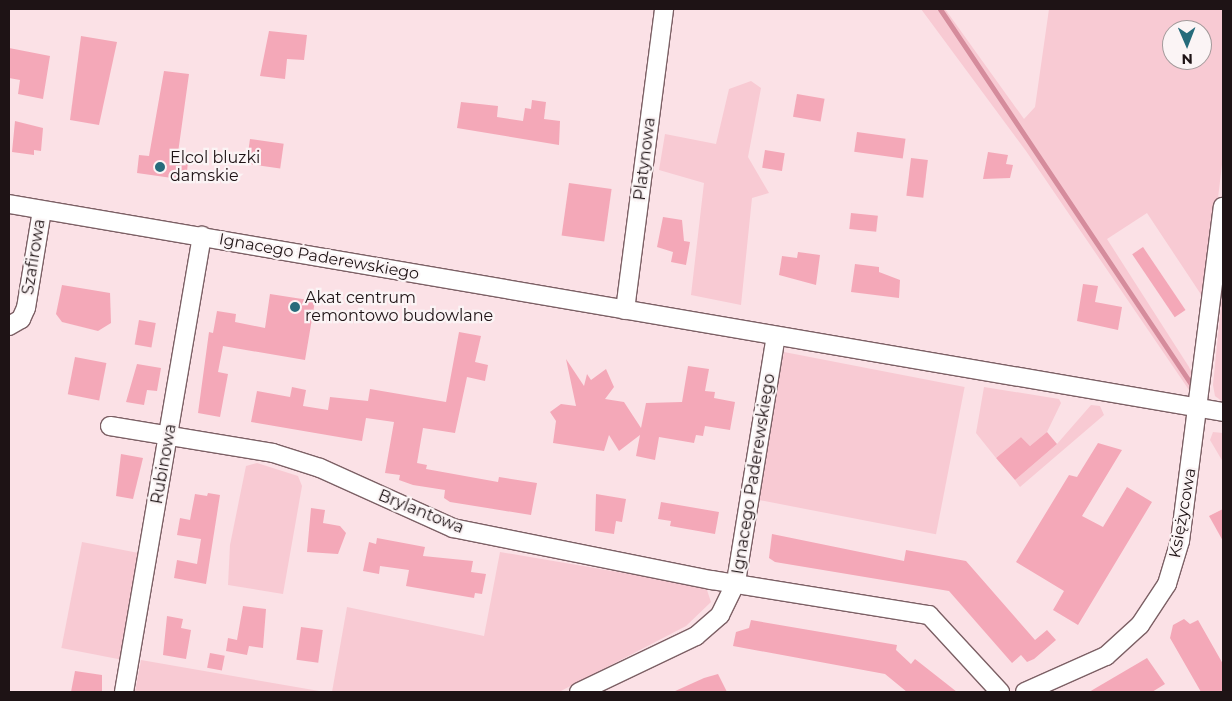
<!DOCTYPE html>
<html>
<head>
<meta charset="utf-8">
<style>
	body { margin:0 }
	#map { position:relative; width:1232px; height:701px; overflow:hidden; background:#fbe1e6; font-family:Montserrat,sans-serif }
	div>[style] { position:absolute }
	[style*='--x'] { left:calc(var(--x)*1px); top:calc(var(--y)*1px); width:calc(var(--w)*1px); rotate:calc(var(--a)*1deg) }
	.green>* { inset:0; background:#f8cad3; transform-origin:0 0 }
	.stream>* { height:5px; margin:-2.5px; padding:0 2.5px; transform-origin:2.5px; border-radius:2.5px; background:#d58c9c }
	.building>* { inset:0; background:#f4a8b8; transform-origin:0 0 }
	.roads { filter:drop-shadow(1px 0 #7c6065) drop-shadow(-1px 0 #7c6065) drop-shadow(0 1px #7c6065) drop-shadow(0 -1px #7c6065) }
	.minor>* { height:18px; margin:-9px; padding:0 9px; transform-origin:9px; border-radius:9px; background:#fff }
	.dots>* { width:14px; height:14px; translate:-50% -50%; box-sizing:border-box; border:2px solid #fbf4f5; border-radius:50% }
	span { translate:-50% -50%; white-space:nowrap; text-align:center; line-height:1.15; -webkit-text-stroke:4.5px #fbf4f5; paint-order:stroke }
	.poi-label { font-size:16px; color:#1e1315 }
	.left { translate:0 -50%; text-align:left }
	.street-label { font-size:16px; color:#1e1315 }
	.frame { position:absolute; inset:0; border:10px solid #1e1315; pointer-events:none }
	.north { position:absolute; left:1162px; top:20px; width:50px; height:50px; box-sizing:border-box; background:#fbf4f5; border:1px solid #a39a9b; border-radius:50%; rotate:179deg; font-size:14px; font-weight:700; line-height:20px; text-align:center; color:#1e1315 }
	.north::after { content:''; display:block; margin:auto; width:18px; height:22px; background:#266b7b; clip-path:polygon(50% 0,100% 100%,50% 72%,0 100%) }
</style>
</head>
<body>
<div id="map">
	<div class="green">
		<div style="clip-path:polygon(evenodd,921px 9px,945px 9px,1024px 119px,1035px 107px,1049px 9px,1223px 9px,1223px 156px,1209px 274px,1202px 296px,1147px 213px,1107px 239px,1189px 367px,1193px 376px,1189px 390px,1026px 151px,921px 9px,1172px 30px,1202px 30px,1202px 60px,1172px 60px,1172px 30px)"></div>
		<div style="clip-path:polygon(751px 81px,761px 88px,748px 157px,769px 193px,752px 198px,741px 305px,691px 295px,704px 183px,659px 170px,665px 134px,716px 144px,729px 89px)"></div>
		<div style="clip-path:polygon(1223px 285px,1223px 402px,1215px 396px,1213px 385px)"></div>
		<div style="left:784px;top:352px;width:184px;height:150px;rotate:11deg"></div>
		<div style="clip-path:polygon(984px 387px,1059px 399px,1061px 403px,1047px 432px,1030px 446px,1021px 437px,996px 458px,976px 433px)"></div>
		<div style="clip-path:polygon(1091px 405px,1100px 406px,1104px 415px,1020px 487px,1015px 480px,1057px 444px)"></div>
		<div style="clip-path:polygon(1213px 432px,1223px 433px,1223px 462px,1210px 440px)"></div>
		<div style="clip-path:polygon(257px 463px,298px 476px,302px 486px,283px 594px,228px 585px,230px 545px,246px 466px)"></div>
		<div style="left:82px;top:542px;width:59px;height:108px;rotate:11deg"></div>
		<div style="clip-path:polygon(500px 552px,706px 587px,711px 602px,686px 626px,559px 692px,332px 692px,347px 607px,484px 636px)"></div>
		<div style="clip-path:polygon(141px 660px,325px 692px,135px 692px)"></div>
	</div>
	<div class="stream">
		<div style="--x:940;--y:9;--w:451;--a:56.2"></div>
	</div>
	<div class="building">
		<div style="clip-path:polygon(269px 31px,307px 35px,304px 60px,287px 59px,285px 79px,260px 76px)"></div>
		<div style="clip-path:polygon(81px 36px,117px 42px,99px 125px,70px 120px)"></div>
		<div style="clip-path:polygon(9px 48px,50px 56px,43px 99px,18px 94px,20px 80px,9px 78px)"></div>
		<div style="clip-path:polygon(164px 71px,189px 74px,177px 160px,188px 162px,186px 180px,137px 173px,139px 155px,149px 156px)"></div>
		<div style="left:797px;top:94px;width:28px;height:23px;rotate:10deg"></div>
		<div style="clip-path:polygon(532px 100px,546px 102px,544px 119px,560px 121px,559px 145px,457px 128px,461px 102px,498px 106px,497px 117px,523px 121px,525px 108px,531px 109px)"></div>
		<div style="clip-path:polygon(15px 121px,43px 128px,41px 151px,34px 150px,34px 155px,12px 152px)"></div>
		<div style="left:857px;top:132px;width:49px;height:20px;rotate:8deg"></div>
		<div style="left:250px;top:139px;width:34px;height:25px;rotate:8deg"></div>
		<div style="left:765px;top:150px;width:20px;height:18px;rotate:9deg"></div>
		<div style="clip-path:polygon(988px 152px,1008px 155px,1006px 164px,1013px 165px,1010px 178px,983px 179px)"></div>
		<div style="left:911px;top:158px;width:17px;height:38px;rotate:7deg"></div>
		<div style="left:569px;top:183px;width:43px;height:53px;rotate:8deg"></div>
		<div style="left:851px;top:213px;width:27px;height:16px;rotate:6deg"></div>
		<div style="clip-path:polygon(663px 217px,682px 220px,684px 241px,690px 242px,686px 265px,671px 262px,673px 252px,657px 247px)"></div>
		<div style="left:1143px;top:247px;width:76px;height:13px;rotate:56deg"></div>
		<div style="clip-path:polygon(798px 252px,820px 255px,816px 285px,779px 275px,782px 256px,797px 258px)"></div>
		<div style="clip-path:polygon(855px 264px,879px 267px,879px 272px,900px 280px,899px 298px,851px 292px)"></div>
		<div style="clip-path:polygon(1083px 284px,1098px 286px,1095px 302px,1122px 307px,1118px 330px,1077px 321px)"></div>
		<div style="clip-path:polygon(62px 285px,110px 293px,111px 323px,98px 331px,62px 322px,56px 314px)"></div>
		<div style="clip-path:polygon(270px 294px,315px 301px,305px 360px,223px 346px,218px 372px,228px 374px,220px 417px,198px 413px,209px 332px,213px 333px,217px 311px,236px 314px,235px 322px,265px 328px)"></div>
		<div style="left:139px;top:320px;width:17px;height:25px;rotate:10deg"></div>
		<div style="clip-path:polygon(459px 332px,481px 336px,475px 362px,488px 365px,485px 381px,467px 377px,455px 433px,423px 428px,417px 463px,427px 465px,426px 469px,498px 482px,499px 477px,537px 483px,531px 515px,450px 502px,444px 498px,445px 490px,413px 485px,399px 480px,400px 475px,385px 473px,394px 422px,366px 418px,362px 441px,251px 422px,257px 391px,290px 397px,292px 387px,306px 390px,303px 406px,328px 410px,330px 397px,368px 401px,370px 389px,446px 402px)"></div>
		<div style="left:75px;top:357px;width:32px;height:38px;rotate:11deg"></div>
		<div style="clip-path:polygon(566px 359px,584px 386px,587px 374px,591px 380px,606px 369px,614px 387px,605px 399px,624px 402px,641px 428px,646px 403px,682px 402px,688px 366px,709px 369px,705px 391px,715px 392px,714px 398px,735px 402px,730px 430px,705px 426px,703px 436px,696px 435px,694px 443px,659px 437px,655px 460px,636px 456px,640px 435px,619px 451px,609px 435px,604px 451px,553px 443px,556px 421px,550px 412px,561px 404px,576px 406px)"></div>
		<div style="clip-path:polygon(137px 364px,161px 368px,157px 391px,147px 390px,144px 405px,126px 402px)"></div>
		<div style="clip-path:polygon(1047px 432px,1057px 444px,1015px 480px,996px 458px,1021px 437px,1030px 446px)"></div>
		<div style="clip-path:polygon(1098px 443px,1122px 450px,1082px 516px,1103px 527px,1127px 487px,1152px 502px,1078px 625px,1053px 610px,1064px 591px,1016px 562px,1069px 475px,1077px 477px)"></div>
		<div style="clip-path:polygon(121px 454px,143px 458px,133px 499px,116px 496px)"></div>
		<div style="clip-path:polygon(208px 493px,220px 495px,206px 584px,174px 578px,177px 560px,197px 564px,201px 539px,177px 535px,180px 518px,190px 520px,195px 494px,207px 496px)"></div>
		<div style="clip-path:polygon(596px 494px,626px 499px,622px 522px,616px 521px,614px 534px,595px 531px)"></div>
		<div style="clip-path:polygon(661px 502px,719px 512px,715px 534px,670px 526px,671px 521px,658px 519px)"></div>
		<div style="clip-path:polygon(311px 508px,325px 510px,323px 523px,340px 526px,346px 533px,338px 554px,307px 552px)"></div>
		<div style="clip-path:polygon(1223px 509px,1223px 541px,1209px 516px)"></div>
		<div style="clip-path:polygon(772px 534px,904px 561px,906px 550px,966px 561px,1035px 640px,1047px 630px,1056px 640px,1034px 659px,1027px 662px,1021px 655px,1012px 663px,949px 591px,775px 562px,769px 558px)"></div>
		<div style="clip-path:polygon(377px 538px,425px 547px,423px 556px,473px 561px,471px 572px,486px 574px,482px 594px,475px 593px,474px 598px,406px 586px,409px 570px,380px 566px,379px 574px,363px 571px,369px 542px,376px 544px)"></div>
		<div style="clip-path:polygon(243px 606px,266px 609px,263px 648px,249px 646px,247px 655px,226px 651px,228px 638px,237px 640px)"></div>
		<div style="clip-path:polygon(167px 616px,183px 619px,181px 628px,191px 630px,186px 659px,163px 655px)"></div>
		<div style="clip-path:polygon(1184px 619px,1190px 624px,1198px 620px,1223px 664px,1223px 692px,1201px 692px,1170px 638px,1173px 625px)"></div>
		<div style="clip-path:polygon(751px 620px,897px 645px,896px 650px,911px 664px,915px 659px,957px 692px,907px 692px,885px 674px,733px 646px,736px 632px,749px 628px)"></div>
		<div style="left:301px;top:627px;width:22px;height:33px;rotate:8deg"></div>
		<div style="left:210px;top:653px;width:15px;height:15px;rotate:11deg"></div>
		<div style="clip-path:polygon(1147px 658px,1165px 684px,1152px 692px,1089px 692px)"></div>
		<div style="clip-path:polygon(75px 671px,102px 675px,102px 692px,71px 692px)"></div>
		<div style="clip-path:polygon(718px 674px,727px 692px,673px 692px,704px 678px)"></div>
	</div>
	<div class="roads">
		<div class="minor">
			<div style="--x:9;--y:204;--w:1232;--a:9.72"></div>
			<div style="--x:625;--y:310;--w:304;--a:-82.6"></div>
			<div style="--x:9;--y:326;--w:14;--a:-30"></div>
			<div style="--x:21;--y:319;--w:12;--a:-66"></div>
			<div style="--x:26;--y:308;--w:99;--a:-80.7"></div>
			<div style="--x:110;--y:426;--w:165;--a:9.4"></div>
			<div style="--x:273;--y:453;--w:49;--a:17.7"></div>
			<div style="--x:320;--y:468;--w:146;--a:24.3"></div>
			<div style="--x:453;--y:528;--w:264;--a:11.4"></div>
			<div style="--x:712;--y:580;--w:220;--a:9.2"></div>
			<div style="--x:929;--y:615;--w:105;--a:47.3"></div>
			<div style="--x:124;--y:692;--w:463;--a:-80.3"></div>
			<div style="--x:579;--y:692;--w:130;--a:-25.6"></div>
			<div style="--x:696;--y:636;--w:32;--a:-41"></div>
			<div style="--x:720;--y:615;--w:37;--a:-64"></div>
			<div style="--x:736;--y:582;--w:249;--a:-80.8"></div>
			<div style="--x:1025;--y:692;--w:89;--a:-24"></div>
			<div style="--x:1106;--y:656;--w:46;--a:-42.4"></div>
			<div style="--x:1140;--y:625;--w:49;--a:-56.6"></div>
			<div style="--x:1167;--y:584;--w:45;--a:-73.2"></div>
			<div style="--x:1180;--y:541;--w:337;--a:-82.7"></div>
		</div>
	</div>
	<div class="dots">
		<div style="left:160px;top:167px;background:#266b7b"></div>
		<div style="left:295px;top:307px;background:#266b7b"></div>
	</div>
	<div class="poi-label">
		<span class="left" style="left:170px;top:167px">Elcol bluzki<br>damskie</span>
		<span class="left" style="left:305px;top:307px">Akat centrum<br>remontowo budowlane</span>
	</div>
	<div class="street-label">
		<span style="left:645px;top:159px;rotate:-83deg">Platynowa</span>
		<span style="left:34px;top:257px;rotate:-81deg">Szafirowa</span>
		<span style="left:319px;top:257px;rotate:10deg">Ignacego Paderewskiego</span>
		<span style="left:164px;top:464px;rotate:-80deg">Rubinowa</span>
		<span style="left:754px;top:474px;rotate:-81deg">Ignacego Paderewskiego</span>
		<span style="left:421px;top:512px;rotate:22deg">Brylantowa</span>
		<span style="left:1183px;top:513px;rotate:-80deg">Księżycowa</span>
	</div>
	<div class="frame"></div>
	<div class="north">N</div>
</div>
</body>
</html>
